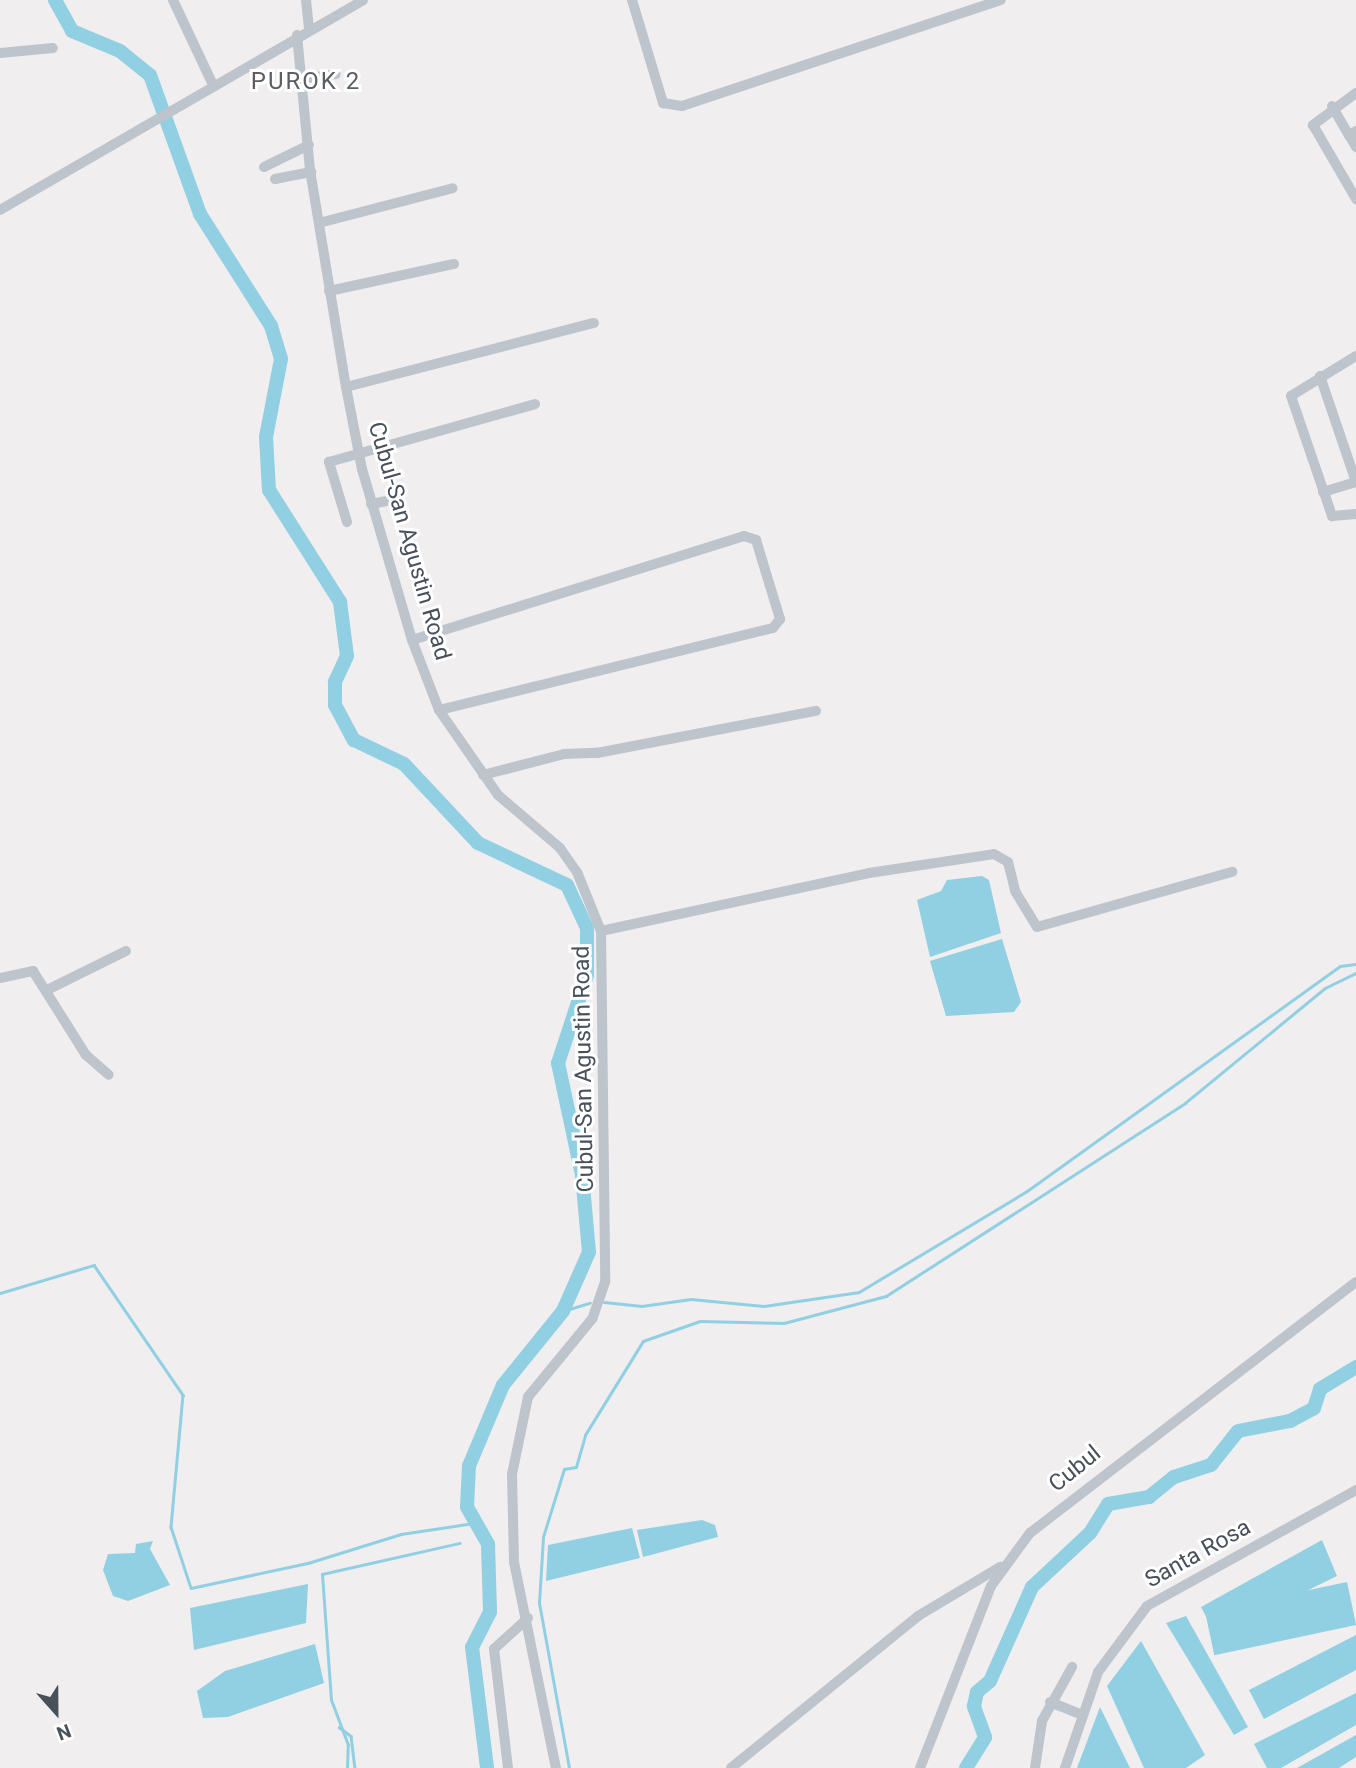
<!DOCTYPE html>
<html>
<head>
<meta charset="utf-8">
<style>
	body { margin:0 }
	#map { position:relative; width:1356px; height:1768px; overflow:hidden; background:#f0eeee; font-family:Roboto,sans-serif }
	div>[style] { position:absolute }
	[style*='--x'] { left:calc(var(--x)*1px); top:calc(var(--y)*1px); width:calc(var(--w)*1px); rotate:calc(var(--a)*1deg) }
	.water>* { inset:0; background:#91cfe3; transform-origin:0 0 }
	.stream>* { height:2.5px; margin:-1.25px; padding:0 1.25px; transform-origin:1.25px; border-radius:1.25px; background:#91cfe3 }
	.river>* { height:14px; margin:-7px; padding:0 7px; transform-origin:7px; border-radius:7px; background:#91cfe3 }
	.minor>* { height:10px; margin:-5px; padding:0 5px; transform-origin:5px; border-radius:5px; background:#bdc4cb }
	span { translate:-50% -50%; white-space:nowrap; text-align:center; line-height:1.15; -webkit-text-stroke:6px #fff; paint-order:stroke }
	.street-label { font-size:23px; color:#485059 }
	.neighbourhood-label { font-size:24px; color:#5b5e62; letter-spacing:2px }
	.north { position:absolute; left:21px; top:1677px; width:70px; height:70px; -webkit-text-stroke:5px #fff; paint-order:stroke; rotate:159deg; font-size:19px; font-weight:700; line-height:28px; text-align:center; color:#485059 }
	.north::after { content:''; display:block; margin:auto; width:24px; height:32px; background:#485059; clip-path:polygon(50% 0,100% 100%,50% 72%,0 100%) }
</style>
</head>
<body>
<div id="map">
	<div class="water">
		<div style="clip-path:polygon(982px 876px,989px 880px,1001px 933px,930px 957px,917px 900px,941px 891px,947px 880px)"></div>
		<div style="clip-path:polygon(1002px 939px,1021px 1002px,1014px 1012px,946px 1016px,930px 961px)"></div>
		<div style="clip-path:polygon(702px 1520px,715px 1525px,718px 1537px,643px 1557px,637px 1530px)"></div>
		<div style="clip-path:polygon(632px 1528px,640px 1558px,546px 1581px,548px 1545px)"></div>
		<div style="clip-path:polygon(1322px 1540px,1337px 1576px,1216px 1635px,1201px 1607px)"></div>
		<div style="clip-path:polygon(153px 1541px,150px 1549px,170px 1585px,128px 1601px,113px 1596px,103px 1570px,108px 1554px,135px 1553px,136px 1544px)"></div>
		<div style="left:1347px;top:1582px;width:44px;height:145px;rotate:78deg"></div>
		<div style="clip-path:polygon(308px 1584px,306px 1623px,194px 1650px,190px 1608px)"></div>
		<div style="clip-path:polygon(1186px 1616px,1248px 1727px,1234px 1735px,1166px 1623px)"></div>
		<div style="clip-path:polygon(1356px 1635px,1356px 1670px,1264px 1719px,1249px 1690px)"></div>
		<div style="clip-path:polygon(1141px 1641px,1205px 1755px,1186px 1768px,1144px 1768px,1107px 1686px)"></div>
		<div style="clip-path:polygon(315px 1644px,324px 1683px,228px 1717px,203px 1718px,197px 1691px,225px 1671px)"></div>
		<div style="clip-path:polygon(1356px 1693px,1356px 1725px,1281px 1768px,1267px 1768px,1254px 1744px)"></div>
		<div style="clip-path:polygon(1100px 1707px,1130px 1768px,1077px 1768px)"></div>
		<div style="clip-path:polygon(1356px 1735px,1356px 1757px,1339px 1768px,1297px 1768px)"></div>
	</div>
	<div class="stream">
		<div style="--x:0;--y:1293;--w:98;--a:-16.6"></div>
		<div style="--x:94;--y:1265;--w:158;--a:55.6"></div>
		<div style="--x:183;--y:1395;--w:133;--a:95.2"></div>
		<div style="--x:171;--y:1527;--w:64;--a:71.8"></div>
		<div style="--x:191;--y:1588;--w:120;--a:-12.1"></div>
		<div style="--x:308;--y:1563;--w:97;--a:-17.3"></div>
		<div style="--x:401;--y:1534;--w:75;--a:-8.5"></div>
		<div style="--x:604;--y:1302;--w:38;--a:6"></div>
		<div style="--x:642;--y:1306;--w:49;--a:-8.1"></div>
		<div style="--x:691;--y:1299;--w:73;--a:5.5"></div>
		<div style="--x:764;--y:1306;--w:96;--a:-8.4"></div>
		<div style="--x:859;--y:1292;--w:196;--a:-31"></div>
		<div style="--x:1027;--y:1191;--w:385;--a:-35.7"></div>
		<div style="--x:1340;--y:966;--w:16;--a:-7"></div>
		<div style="--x:563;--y:1311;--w:28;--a:-17"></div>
		<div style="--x:339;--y:1727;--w:15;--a:37"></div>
		<div style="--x:351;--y:1736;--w:32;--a:83"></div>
		<div style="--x:347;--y:1768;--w:23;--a:-88"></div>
		<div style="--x:348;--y:1745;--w:48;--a:-110.7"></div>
		<div style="--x:331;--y:1700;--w:126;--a:-94.1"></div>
		<div style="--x:322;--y:1574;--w:141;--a:-12.7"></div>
		<div style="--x:569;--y:1768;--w:168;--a:-100.3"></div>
		<div style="--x:539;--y:1603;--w:66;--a:-86.5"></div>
		<div style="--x:543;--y:1537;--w:71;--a:-72.8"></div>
		<div style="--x:564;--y:1469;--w:12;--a:-9"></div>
		<div style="--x:576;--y:1467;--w:33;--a:-74"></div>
		<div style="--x:585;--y:1435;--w:110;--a:-58.3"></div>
		<div style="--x:643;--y:1341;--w:60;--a:-19.3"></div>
		<div style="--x:700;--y:1321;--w:84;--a:1.4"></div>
		<div style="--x:784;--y:1323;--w:106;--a:-14.8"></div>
		<div style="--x:886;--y:1296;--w:356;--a:-32.8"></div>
		<div style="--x:1185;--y:1103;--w:181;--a:-39.4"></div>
		<div style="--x:1325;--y:988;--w:34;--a:-26"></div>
	</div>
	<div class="river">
		<div style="--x:55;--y:0;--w:35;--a:61"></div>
		<div style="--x:72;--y:31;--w:52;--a:22.6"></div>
		<div style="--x:120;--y:51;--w:38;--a:39"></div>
		<div style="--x:150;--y:75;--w:148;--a:70.2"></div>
		<div style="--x:200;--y:214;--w:133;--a:57.6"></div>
		<div style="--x:271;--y:326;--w:34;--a:73"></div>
		<div style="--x:281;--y:359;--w:79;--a:100.9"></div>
		<div style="--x:266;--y:437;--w:53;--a:86.8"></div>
		<div style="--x:269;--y:490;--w:133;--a:57.6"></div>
		<div style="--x:340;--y:602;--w:54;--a:82.6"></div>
		<div style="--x:347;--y:656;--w:29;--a:115"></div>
		<div style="--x:335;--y:682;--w:23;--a:90"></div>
		<div style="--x:335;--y:705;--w:40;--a:62"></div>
		<div style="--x:354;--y:740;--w:55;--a:25.6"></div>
		<div style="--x:404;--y:764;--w:108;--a:46.9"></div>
		<div style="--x:478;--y:843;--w:98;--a:25.3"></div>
		<div style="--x:567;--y:885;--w:47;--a:65.1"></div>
		<div style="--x:587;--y:928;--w:47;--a:90"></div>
		<div style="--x:587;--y:975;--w:93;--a:108.2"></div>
		<div style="--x:558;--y:1063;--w:115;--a:77.9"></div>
		<div style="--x:582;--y:1175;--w:77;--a:84.8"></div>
		<div style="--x:589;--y:1252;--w:64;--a:113.8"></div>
		<div style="--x:563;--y:1311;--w:95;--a:129"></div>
		<div style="--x:503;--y:1385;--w:88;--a:112.8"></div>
		<div style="--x:469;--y:1466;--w:41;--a:92.8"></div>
		<div style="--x:467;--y:1507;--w:43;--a:60.4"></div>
		<div style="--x:488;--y:1544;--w:68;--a:88.3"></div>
		<div style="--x:490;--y:1612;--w:39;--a:117"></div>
		<div style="--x:472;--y:1647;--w:122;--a:82.9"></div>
		<div style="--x:966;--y:1768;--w:36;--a:-58"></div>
		<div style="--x:985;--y:1737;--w:33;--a:-110"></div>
		<div style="--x:974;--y:1706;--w:14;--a:-78"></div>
		<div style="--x:977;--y:1692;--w:17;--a:-40"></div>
		<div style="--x:990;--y:1681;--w:103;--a:-65.9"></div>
		<div style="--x:1032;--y:1587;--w:79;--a:-43"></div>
		<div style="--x:1090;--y:1533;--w:34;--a:-58"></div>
		<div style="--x:1108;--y:1504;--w:42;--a:-9.7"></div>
		<div style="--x:1149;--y:1497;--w:32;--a:-39"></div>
		<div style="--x:1174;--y:1477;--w:39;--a:-18"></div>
		<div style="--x:1211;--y:1465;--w:43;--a:-51.5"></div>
		<div style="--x:1238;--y:1431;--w:53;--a:-10.9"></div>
		<div style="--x:1290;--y:1421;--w:27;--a:-28"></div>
		<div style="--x:1314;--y:1408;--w:20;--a:-72"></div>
		<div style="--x:1320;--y:1389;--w:42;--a:-31.4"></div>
	</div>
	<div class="minor">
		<div style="--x:173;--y:0;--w:92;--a:64.8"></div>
		<div style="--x:306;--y:0;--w:28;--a:84"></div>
		<div style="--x:632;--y:0;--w:108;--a:73.2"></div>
		<div style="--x:663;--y:103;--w:19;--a:9"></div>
		<div style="--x:682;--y:106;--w:336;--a:-18.4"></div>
		<div style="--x:297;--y:35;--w:136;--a:84.5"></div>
		<div style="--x:310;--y:170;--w:220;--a:80.6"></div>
		<div style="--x:346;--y:387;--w:84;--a:79"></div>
		<div style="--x:362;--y:469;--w:178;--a:73.7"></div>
		<div style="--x:412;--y:640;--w:75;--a:68.9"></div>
		<div style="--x:439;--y:710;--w:103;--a:55.2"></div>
		<div style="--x:498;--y:795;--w:82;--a:40.5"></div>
		<div style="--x:560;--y:848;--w:29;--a:55"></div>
		<div style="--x:577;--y:872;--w:64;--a:67.9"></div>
		<div style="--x:601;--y:931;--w:351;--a:89.3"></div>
		<div style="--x:605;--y:1282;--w:39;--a:109"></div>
		<div style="--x:592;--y:1319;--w:101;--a:129.4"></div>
		<div style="--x:528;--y:1397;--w:79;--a:101.7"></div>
		<div style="--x:512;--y:1474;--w:88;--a:88.7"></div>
		<div style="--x:514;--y:1562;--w:210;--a:78.5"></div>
		<div style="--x:0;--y:53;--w:53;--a:-5.4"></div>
		<div style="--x:301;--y:79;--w:35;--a:-8"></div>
		<div style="--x:1356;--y:93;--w:54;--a:143.3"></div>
		<div style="--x:1313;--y:125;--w:86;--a:59.8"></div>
		<div style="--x:1332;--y:106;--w:34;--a:60"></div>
		<div style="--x:1356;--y:131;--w:8;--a:150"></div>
		<div style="--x:1349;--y:135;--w:14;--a:60"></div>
		<div style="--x:264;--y:167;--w:50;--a:-26.1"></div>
		<div style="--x:275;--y:179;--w:37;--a:-11"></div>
		<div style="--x:0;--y:210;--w:419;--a:-30"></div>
		<div style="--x:319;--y:223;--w:138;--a:-14.6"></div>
		<div style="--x:329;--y:291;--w:128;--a:-12.2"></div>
		<div style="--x:1356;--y:356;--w:76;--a:148.4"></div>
		<div style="--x:1291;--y:396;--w:127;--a:71.1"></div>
		<div style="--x:1332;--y:516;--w:24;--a:-5"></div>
		<div style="--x:1320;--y:376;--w:112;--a:71.2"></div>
		<div style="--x:346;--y:387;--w:256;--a:-14.5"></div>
		<div style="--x:1323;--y:492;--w:34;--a:-17"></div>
		<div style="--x:371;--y:504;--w:26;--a:-11"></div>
		<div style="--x:347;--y:522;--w:63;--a:-106.7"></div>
		<div style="--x:329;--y:462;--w:214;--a:-15.7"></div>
		<div style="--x:412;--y:640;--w:348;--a:-17.4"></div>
		<div style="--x:744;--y:536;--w:13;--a:18"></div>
		<div style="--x:756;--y:540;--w:83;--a:73.1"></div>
		<div style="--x:780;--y:619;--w:11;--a:128"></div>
		<div style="--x:773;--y:628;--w:344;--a:166.2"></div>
		<div style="--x:483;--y:775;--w:84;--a:-14.5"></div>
		<div style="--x:564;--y:754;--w:33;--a:-2"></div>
		<div style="--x:597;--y:753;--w:223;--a:-10.9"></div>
		<div style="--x:601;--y:931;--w:274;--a:-12.2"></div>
		<div style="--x:869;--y:873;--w:126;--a:-8.6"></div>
		<div style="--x:994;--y:854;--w:16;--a:30"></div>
		<div style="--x:1008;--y:862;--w:30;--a:76"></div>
		<div style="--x:1015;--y:891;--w:42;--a:58.6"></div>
		<div style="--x:1037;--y:927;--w:203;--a:-15.8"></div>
		<div style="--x:0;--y:978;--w:34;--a:-12"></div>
		<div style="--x:33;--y:971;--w:99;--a:57.8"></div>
		<div style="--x:86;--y:1055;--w:30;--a:41"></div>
		<div style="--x:47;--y:990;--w:88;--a:-26.3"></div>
		<div style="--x:1050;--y:1702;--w:32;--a:22"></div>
		<div style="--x:508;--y:1768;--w:120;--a:-96.7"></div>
		<div style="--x:494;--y:1649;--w:46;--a:-42.4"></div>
		<div style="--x:731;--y:1768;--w:241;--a:-39.1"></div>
		<div style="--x:918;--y:1616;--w:96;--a:-30.9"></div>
		<div style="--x:920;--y:1768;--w:195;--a:-68.7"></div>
		<div style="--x:991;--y:1586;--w:66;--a:-53.7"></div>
		<div style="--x:1030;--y:1533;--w:411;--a:-37.6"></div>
		<div style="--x:1035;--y:1768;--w:48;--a:-81.5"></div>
		<div style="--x:1042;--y:1721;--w:62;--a:-60.9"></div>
		<div style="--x:1065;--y:1768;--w:102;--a:-71"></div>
		<div style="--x:1098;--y:1672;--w:82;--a:-53.4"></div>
		<div style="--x:1147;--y:1606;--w:239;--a:-29"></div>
	</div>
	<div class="street-label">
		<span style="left:409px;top:541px;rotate:74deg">Cubul-San Agustin Road</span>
		<span style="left:584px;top:1069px;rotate:-91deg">Cubul-San Agustin Road</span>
		<span style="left:1075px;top:1469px;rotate:-39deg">Cubul</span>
		<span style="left:1198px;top:1554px;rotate:-29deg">Santa Rosa</span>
	</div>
	<div class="neighbourhood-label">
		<span style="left:306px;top:82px">PUROK 2</span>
	</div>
	<div class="north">N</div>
</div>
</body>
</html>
